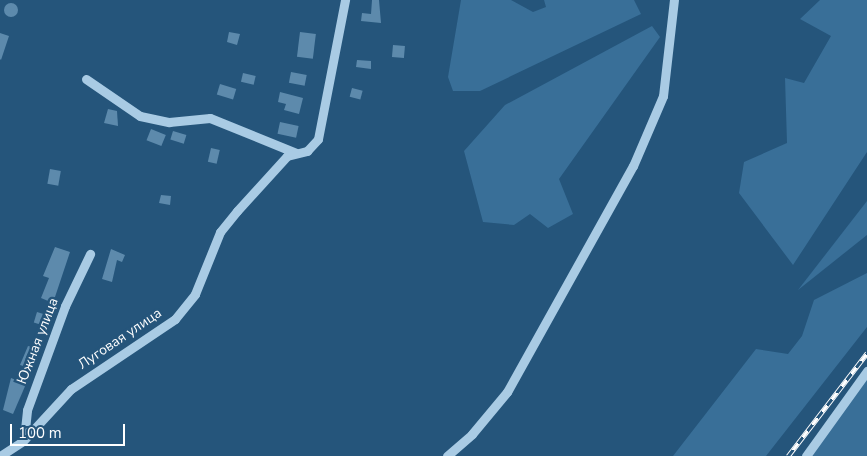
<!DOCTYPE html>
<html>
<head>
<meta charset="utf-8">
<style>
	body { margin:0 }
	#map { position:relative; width:867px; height:456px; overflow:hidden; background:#25557b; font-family:"Nunito Sans",sans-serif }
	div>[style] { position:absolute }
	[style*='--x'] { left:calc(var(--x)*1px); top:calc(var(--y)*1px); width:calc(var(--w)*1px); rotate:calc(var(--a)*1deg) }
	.green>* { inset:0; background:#396f98 }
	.building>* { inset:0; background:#5d8aac; transform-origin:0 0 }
	.round { border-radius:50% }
	.minor>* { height:9px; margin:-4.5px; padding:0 4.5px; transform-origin:4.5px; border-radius:4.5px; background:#a9cbe4 }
	.rail>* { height:4.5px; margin-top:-2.25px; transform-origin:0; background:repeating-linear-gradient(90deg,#25557b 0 8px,#fff 0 16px); box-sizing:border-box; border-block:1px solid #fff }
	span { translate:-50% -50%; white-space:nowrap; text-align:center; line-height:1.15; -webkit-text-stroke:5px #25557b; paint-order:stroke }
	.street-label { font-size:14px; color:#fff }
	.scale { position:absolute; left:10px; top:424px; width:115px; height:22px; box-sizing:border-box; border:2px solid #fff; border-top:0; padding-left:6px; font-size:15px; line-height:18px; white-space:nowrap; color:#fff; -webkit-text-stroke:4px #25557b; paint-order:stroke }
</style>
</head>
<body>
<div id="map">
	<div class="green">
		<div style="clip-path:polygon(461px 0,511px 0,533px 12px,546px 7px,544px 0,634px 0,641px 14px,480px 91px,453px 91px,448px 77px)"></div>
		<div style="clip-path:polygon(820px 0,867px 0,867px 152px,793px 265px,739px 193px,744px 162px,787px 143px,785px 78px,804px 83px,831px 36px,800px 19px)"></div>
		<div style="clip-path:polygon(652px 26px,660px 37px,559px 179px,573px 214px,548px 228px,530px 214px,514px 225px,483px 222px,464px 151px,505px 105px)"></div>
		<div style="clip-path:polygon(867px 201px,867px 235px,798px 290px)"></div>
		<div style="clip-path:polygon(867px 273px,867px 327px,766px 456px,673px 456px,756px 349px,788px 354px,802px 336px,814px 300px)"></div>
		<div style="clip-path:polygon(867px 371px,867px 456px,806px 456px)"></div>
	</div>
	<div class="building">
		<div style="clip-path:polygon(372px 0,379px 0,381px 23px,361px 21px,362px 13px,371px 14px)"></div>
		<div class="round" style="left:4px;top:3px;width:14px;height:14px"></div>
		<div style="clip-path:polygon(229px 32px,240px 34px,237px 45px,227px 42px)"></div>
		<div style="left:300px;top:32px;width:16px;height:25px;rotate:7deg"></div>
		<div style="clip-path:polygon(0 33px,9px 36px,1px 60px,0 59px)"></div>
		<div style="left:393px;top:45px;width:12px;height:12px;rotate:5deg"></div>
		<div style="clip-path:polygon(357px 60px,371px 61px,371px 69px,356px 67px)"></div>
		<div style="left:291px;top:72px;width:16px;height:11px;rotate:11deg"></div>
		<div style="left:243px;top:73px;width:13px;height:9px;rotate:13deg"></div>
		<div style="left:220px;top:84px;width:17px;height:11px;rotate:17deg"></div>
		<div style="left:352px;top:88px;width:11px;height:9px;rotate:15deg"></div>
		<div style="clip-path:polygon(280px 92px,303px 98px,299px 114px,284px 110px,286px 104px,278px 102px)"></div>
		<div style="clip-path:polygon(108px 109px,117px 111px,118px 126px,104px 123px)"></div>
		<div style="left:280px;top:122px;width:19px;height:12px;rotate:12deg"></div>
		<div style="left:151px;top:129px;width:16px;height:12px;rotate:22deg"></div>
		<div style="left:173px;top:131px;width:14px;height:9px;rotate:17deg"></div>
		<div style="left:211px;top:148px;width:9px;height:14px;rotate:13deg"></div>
		<div style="left:50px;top:169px;width:11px;height:15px;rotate:10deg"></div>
		<div style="clip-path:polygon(161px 195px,171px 196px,170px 205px,159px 203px)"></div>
		<div style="clip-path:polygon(55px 247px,70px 252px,53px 303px,41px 298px,49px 278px,43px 276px)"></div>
		<div style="clip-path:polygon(111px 249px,125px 255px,122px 262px,117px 260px,112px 282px,102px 279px)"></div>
		<div style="left:37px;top:312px;width:10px;height:11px;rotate:17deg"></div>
		<div style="clip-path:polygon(28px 346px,39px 349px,30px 368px,20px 365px)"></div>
		<div style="clip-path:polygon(11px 378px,26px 384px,13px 414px,3px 410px)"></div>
	</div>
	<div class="minor">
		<div style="--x:86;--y:79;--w:65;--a:34.4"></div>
		<div style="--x:140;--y:116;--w:30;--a:12"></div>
		<div style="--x:169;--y:122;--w:41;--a:-5.6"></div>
		<div style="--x:210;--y:118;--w:93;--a:22.1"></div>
		<div style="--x:24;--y:439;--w:29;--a:-84"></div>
		<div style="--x:27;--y:410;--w:111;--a:-69.9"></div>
		<div style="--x:65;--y:306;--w:58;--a:-64.3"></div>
		<div style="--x:0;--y:456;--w:27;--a:-33"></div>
		<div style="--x:23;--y:441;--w:71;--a:-47.3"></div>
		<div style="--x:71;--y:389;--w:125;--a:-33.9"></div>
		<div style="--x:175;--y:319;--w:32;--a:-51"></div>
		<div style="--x:195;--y:294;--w:67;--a:-68"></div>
		<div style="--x:220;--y:232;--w:27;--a:-51"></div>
		<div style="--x:237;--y:211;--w:74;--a:-47.7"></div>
		<div style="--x:287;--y:156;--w:21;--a:-14"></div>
		<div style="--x:307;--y:151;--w:16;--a:-47"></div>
		<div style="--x:318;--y:139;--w:142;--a:-79"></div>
		<div style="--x:447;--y:456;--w:33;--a:-41"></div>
		<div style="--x:472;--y:434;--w:55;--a:-50.2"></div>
		<div style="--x:507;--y:392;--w:259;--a:-60.9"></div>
		<div style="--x:633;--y:166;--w:76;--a:-66.8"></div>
		<div style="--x:663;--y:96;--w:97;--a:-83.5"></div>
		<div style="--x:806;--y:456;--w:105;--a:-54.3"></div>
	</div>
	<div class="rail">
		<div style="--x:788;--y:456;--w:130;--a:-52.5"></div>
	</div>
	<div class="street-label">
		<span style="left:120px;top:339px;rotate:-34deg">Луговая улица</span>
		<span style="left:38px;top:341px;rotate:-69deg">Южная улица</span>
	</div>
	<div class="scale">100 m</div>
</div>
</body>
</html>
